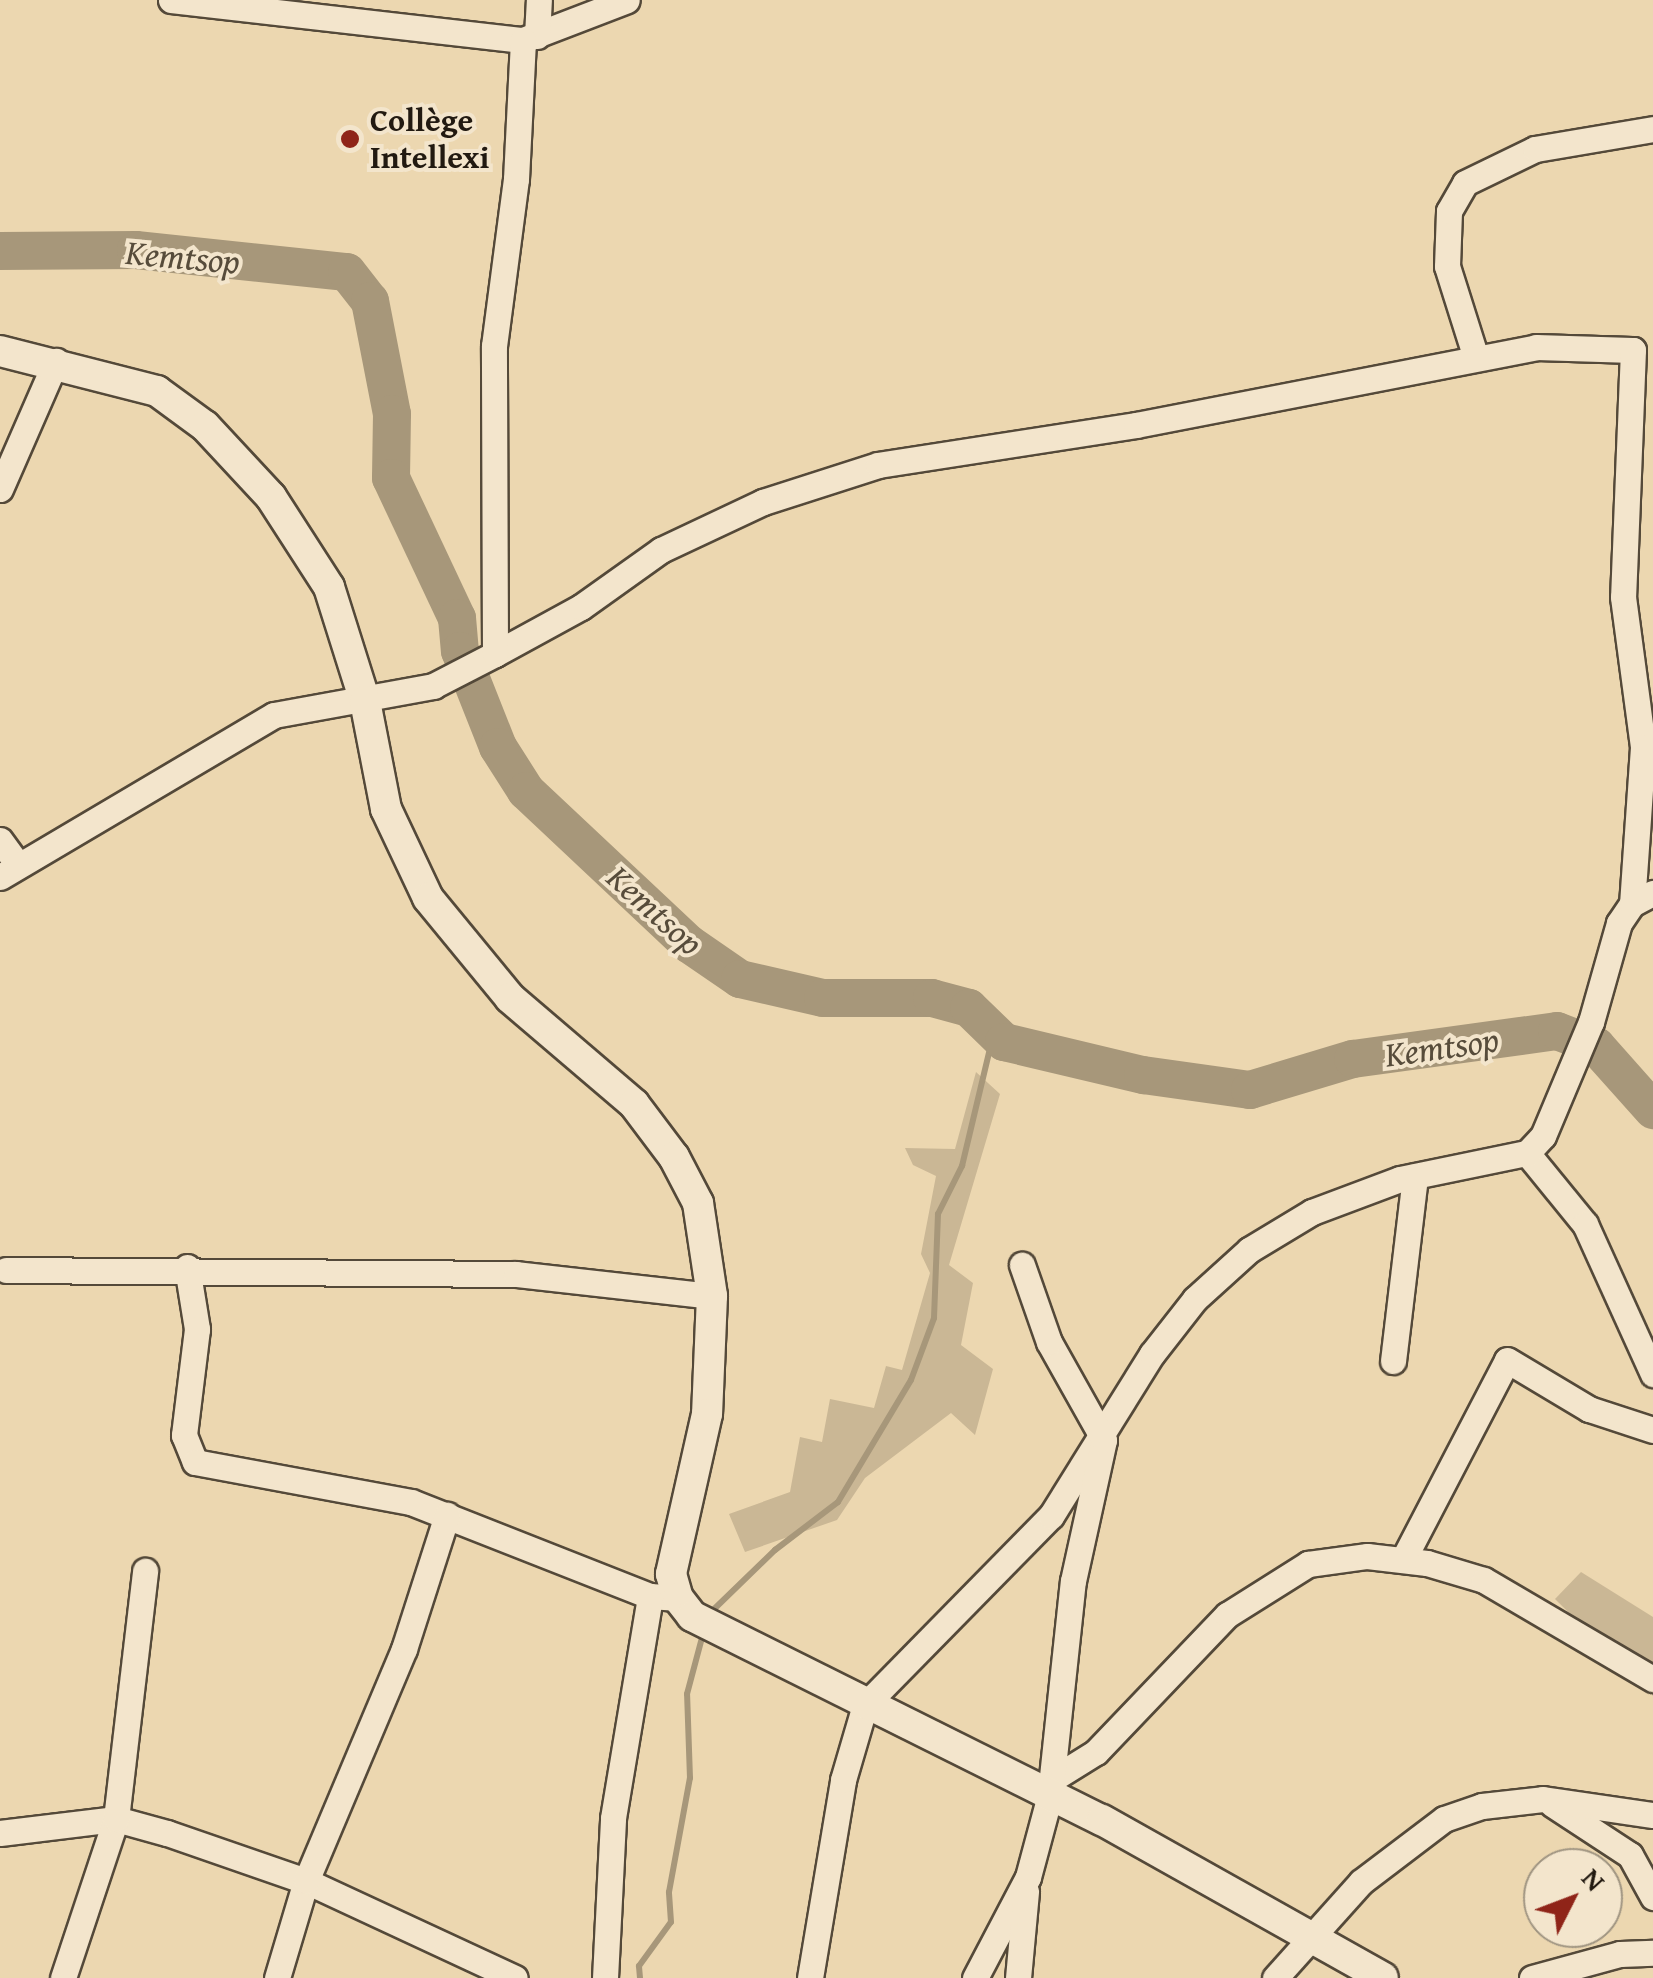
<!DOCTYPE html>
<html>
<head>
<meta charset="utf-8">
<style>
	body { margin:0 }
	#map { position:relative; width:1653px; height:1978px; overflow:hidden; background:#ecd7b0; font-family:"Gentium Book Plus",serif }
	div>[style] { position:absolute }
	[style*='--x'] { left:calc(var(--x)*1px); top:calc(var(--y)*1px); width:calc(var(--w)*1px); rotate:calc(var(--a)*1deg) }
	.green>* { inset:0; background:#cab795 }
	.stream>* { height:6px; margin:-3px; padding:0 3px; transform-origin:3px; border-radius:3px; background:#a7977a }
	.river>* { height:38px; margin:-19px; padding:0 19px; transform-origin:19px; border-radius:19px; background:#a7977a }
	.roads { filter:drop-shadow(2px 0 #544939) drop-shadow(-2px 0 #544939) drop-shadow(0 2px #544939) drop-shadow(0 -2px #544939) }
	.minor>* { height:25px; margin:-12.5px; padding:0 12.5px; transform-origin:12.5px; border-radius:12.5px; background:#f3e5cc }
	.tertiary>* { height:30px; margin:-15px; padding:0 15px; transform-origin:15px; border-radius:15px; background:#f3e5cc }
	.dots>* { width:28px; height:28px; translate:-50% -50%; box-sizing:border-box; border:5px solid #f3e5cc; border-radius:50% }
	span { translate:-50% -50%; white-space:nowrap; text-align:center; line-height:1.15; -webkit-text-stroke:8px #f3e5cc; paint-order:stroke }
	.poi-label { font-size:32px; color:#221a11; font-weight:700 }
	.left { translate:0 -50%; text-align:left }
	.water-label { font-size:35px; color:#574c3b; font-style:italic }
	.north { position:absolute; left:1523px; top:1848px; width:100px; height:100px; box-sizing:border-box; background:#f3e5cc; border:2px solid #9f9481; border-radius:50%; rotate:48deg; font-size:28px; font-weight:700; line-height:40px; text-align:center; color:#221a11 }
	.north::after { content:''; display:block; margin:auto; width:35px; height:45px; background:#8f2418; clip-path:polygon(50% 0,100% 100%,50% 72%,0 100%) }
</style>
</head>
<body>
<div id="map">
	<div class="green">
		<div style="clip-path:polygon(976px 1072px,1000px 1094px,949px 1265px,973px 1283px,961px 1345px,993px 1369px,975px 1435px,951px 1413px,865px 1478px,837px 1520px,745px 1552px,729px 1514px,790px 1492px,800px 1437px,822px 1442px,830px 1399px,874px 1408px,886px 1366px,902px 1370px,930px 1273px,921px 1254px,936px 1176px,913px 1165px,905px 1148px,955px 1149px)"></div>
		<div style="clip-path:polygon(1581px 1572px,1653px 1617px,1653px 1696px,1555px 1599px)"></div>
	</div>
	<div class="stream">
		<div style="--x:710;--y:1613;--w:91;--a:-44.1"></div>
		<div style="--x:775;--y:1550;--w:79;--a:-37.3"></div>
		<div style="--x:838;--y:1502;--w:142;--a:-59.1"></div>
		<div style="--x:911;--y:1380;--w:66;--a:-69.6"></div>
		<div style="--x:934;--y:1318;--w:104;--a:-87.8"></div>
		<div style="--x:938;--y:1214;--w:54;--a:-63.4"></div>
		<div style="--x:962;--y:1166;--w:138;--a:-76.6"></div>
		<div style="--x:640;--y:1978;--w:12;--a:-95"></div>
		<div style="--x:639;--y:1966;--w:54;--a:-54"></div>
		<div style="--x:671;--y:1922;--w:30;--a:-94"></div>
		<div style="--x:669;--y:1892;--w:116;--a:-79.6"></div>
		<div style="--x:690;--y:1778;--w:84;--a:-92"></div>
		<div style="--x:687;--y:1694;--w:66;--a:-75.1"></div>
	</div>
	<div class="river">
		<div style="--x:0;--y:251;--w:136;--a:-0.4"></div>
		<div style="--x:136;--y:250;--w:212;--a:6"></div>
		<div style="--x:347;--y:272;--w:37;--a:52"></div>
		<div style="--x:370;--y:301;--w:115;--a:79"></div>
		<div style="--x:392;--y:414;--w:64;--a:90.9"></div>
		<div style="--x:391;--y:478;--w:155;--a:64.8"></div>
		<div style="--x:457;--y:618;--w:33;--a:85"></div>
		<div style="--x:460;--y:651;--w:103;--a:68.4"></div>
		<div style="--x:498;--y:747;--w:52;--a:57.5"></div>
		<div style="--x:526;--y:791;--w:224;--a:43.2"></div>
		<div style="--x:689;--y:944;--w:62;--a:34.5"></div>
		<div style="--x:740;--y:979;--w:85;--a:12.9"></div>
		<div style="--x:823;--y:998;--w:109;--a:0"></div>
		<div style="--x:932;--y:998;--w:38;--a:15"></div>
		<div style="--x:969;--y:1008;--w:49;--a:44.2"></div>
		<div style="--x:1004;--y:1042;--w:143;--a:13.4"></div>
		<div style="--x:1143;--y:1075;--w:108;--a:8"></div>
		<div style="--x:1250;--y:1090;--w:108;--a:-16.8"></div>
		<div style="--x:1353;--y:1059;--w:206;--a:-7.8"></div>
		<div style="--x:1557;--y:1031;--w:42;--a:21"></div>
		<div style="--x:1596;--y:1046;--w:86;--a:48.3"></div>
	</div>
	<div class="roads">
		<div class="minor">
			<div style="--x:171;--y:0;--w:354;--a:6.5"></div>
			<div style="--x:523;--y:40;--w:111;--a:-21"></div>
			<div style="--x:537;--y:36;--w:36;--a:-87"></div>
			<div style="--x:1476;--y:358;--w:96;--a:-107.5"></div>
			<div style="--x:1447;--y:266;--w:55;--a:-87.9"></div>
			<div style="--x:1449;--y:211;--w:32;--a:-60"></div>
			<div style="--x:1465;--y:183;--w:78;--a:-25.9"></div>
			<div style="--x:1535;--y:149;--w:120;--a:-9.6"></div>
			<div style="--x:0;--y:489;--w:140;--a:-66.4"></div>
			<div style="--x:495;--y:654;--w:98;--a:-28.7"></div>
			<div style="--x:581;--y:607;--w:98;--a:-35.5"></div>
			<div style="--x:661;--y:550;--w:113;--a:-25.2"></div>
			<div style="--x:763;--y:502;--w:121;--a:-17.8"></div>
			<div style="--x:878;--y:465;--w:261;--a:-8.8"></div>
			<div style="--x:1136;--y:425;--w:408;--a:-11"></div>
			<div style="--x:1536;--y:347;--w:97;--a:1.8"></div>
			<div style="--x:1633;--y:350;--w:247;--a:92.3"></div>
			<div style="--x:1623;--y:597;--w:151;--a:82.4"></div>
			<div style="--x:1643;--y:747;--w:157;--a:94"></div>
			<div style="--x:0;--y:840;--w:31;--a:54"></div>
			<div style="--x:0;--y:877;--w:318;--a:-30.6"></div>
			<div style="--x:274;--y:715;--w:162;--a:-10.3"></div>
			<div style="--x:433;--y:686;--w:70;--a:-27.3"></div>
			<div style="--x:495;--y:654;--w:308;--a:-90.2"></div>
			<div style="--x:494;--y:346;--w:168;--a:-82.5"></div>
			<div style="--x:516;--y:179;--w:139;--a:-87.1"></div>
			<div style="--x:1527;--y:1153;--w:92;--a:50.8"></div>
			<div style="--x:1585;--y:1224;--w:165;--a:65.6"></div>
			<div style="--x:187;--y:1267;--w:63;--a:80.8"></div>
			<div style="--x:197;--y:1329;--w:107;--a:97"></div>
			<div style="--x:184;--y:1435;--w:29;--a:68"></div>
			<div style="--x:195;--y:1462;--w:220;--a:10.5"></div>
			<div style="--x:411;--y:1502;--w:257;--a:21.5"></div>
			<div style="--x:650;--y:1596;--w:28;--a:4"></div>
			<div style="--x:6;--y:1270;--w:510;--a:0.45"></div>
			<div style="--x:516;--y:1274;--w:197;--a:6.4"></div>
			<div style="--x:1393;--y:1361;--w:186;--a:-83.2"></div>
			<div style="--x:1403;--y:1560;--w:225;--a:-62.5"></div>
			<div style="--x:1507;--y:1360;--w:96;--a:30.9"></div>
			<div style="--x:1589;--y:1409;--w:67;--a:18.2"></div>
			<div style="--x:1051;--y:1780;--w:53;--a:-31.9"></div>
			<div style="--x:1096;--y:1752;--w:190;--a:-46.3"></div>
			<div style="--x:1227;--y:1615;--w:96;--a:-32.2"></div>
			<div style="--x:1308;--y:1564;--w:60;--a:-7.7"></div>
			<div style="--x:1367;--y:1556;--w:60;--a:6.7"></div>
			<div style="--x:1427;--y:1563;--w:59;--a:16.6"></div>
			<div style="--x:1484;--y:1580;--w:196;--a:30.4"></div>
			<div style="--x:1552;--y:1804;--w:93;--a:33.2"></div>
			<div style="--x:1630;--y:1855;--w:48;--a:61.3"></div>
			<div style="--x:0;--y:1833;--w:117;--a:-6.9"></div>
			<div style="--x:116;--y:1819;--w:53;--a:15.4"></div>
			<div style="--x:167;--y:1833;--w:147;--a:19.1"></div>
			<div style="--x:306;--y:1881;--w:230;--a:24.9"></div>
			<div style="--x:63;--y:1978;--w:168;--a:-71.6"></div>
			<div style="--x:116;--y:1819;--w:250;--a:-83.3"></div>
			<div style="--x:277;--y:1978;--w:101;--a:-73.4"></div>
			<div style="--x:306;--y:1881;--w:252;--a:-67.1"></div>
			<div style="--x:404;--y:1649;--w:141;--a:-72.2"></div>
			<div style="--x:605;--y:1978;--w:160;--a:-87.1"></div>
			<div style="--x:613;--y:1818;--w:225;--a:-80.5"></div>
			<div style="--x:810;--y:1978;--w:201;--a:-80.5"></div>
			<div style="--x:843;--y:1780;--w:78;--a:-73.7"></div>
			<div style="--x:865;--y:1705;--w:265;--a:-45.5"></div>
			<div style="--x:1051;--y:1516;--w:191;--a:-58.1"></div>
			<div style="--x:1152;--y:1354;--w:70;--a:-52"></div>
			<div style="--x:1195;--y:1299;--w:73;--a:-42.2"></div>
			<div style="--x:1249;--y:1250;--w:74;--a:-31.1"></div>
			<div style="--x:1312;--y:1212;--w:94;--a:-20.6"></div>
			<div style="--x:1400;--y:1179;--w:130;--a:-11.6"></div>
			<div style="--x:1527;--y:1153;--w:23;--a:-47"></div>
			<div style="--x:1543;--y:1136;--w:124;--a:-67.2"></div>
			<div style="--x:1591;--y:1022;--w:103;--a:-74.2"></div>
			<div style="--x:1619;--y:923;--w:23;--a:-56"></div>
			<div style="--x:1632;--y:904;--w:24;--a:-28"></div>
			<div style="--x:975;--y:1978;--w:114;--a:-62.3"></div>
			<div style="--x:1028;--y:1877;--w:85;--a:-75"></div>
			<div style="--x:1050;--y:1795;--w:215;--a:-83.9"></div>
			<div style="--x:1073;--y:1581;--w:144;--a:-77.6"></div>
			<div style="--x:1104;--y:1440;--w:112;--a:-119.3"></div>
			<div style="--x:1049;--y:1342;--w:82;--a:-109.3"></div>
			<div style="--x:1018;--y:1978;--w:87;--a:-84.7"></div>
			<div style="--x:1275;--y:1978;--w:129;--a:-48.1"></div>
			<div style="--x:1361;--y:1882;--w:104;--a:-37.2"></div>
			<div style="--x:1444;--y:1819;--w:40;--a:-18.9"></div>
			<div style="--x:1482;--y:1806;--w:61;--a:-6.5"></div>
			<div style="--x:1543;--y:1799;--w:111;--a:8.3"></div>
			<div style="--x:1532;--y:1978;--w:91;--a:-15.3"></div>
			<div style="--x:1620;--y:1954;--w:33;--a:-2"></div>
		</div>
		<div class="tertiary">
			<div style="--x:0;--y:351;--w:162;--a:14.3"></div>
			<div style="--x:157;--y:391;--w:59;--a:36.1"></div>
			<div style="--x:205;--y:426;--w:97;--a:47.1"></div>
			<div style="--x:271;--y:497;--w:107;--a:57.2"></div>
			<div style="--x:329;--y:587;--w:120;--a:72.5"></div>
			<div style="--x:365;--y:701;--w:110;--a:79"></div>
			<div style="--x:386;--y:809;--w:98;--a:64.7"></div>
			<div style="--x:428;--y:898;--w:129;--a:50.6"></div>
			<div style="--x:510;--y:998;--w:163;--a:40.5"></div>
			<div style="--x:634;--y:1104;--w:66;--a:53"></div>
			<div style="--x:674;--y:1157;--w:52;--a:62.4"></div>
			<div style="--x:698;--y:1203;--w:94;--a:81.4"></div>
			<div style="--x:712;--y:1296;--w:118;--a:92.4"></div>
			<div style="--x:707;--y:1414;--w:164;--a:102.7"></div>
			<div style="--x:671;--y:1574;--w:25;--a:74"></div>
			<div style="--x:678;--y:1598;--w:23;--a:52"></div>
			<div style="--x:692;--y:1616;--w:458;--a:26.5"></div>
			<div style="--x:1102;--y:1820;--w:322;--a:29.3"></div>
		</div>
	</div>
	<div class="dots">
		<div style="left:350px;top:139px;background:#8f2418"></div>
	</div>
	<div class="poi-label">
		<span class="left" style="left:370px;top:139px">Collège<br>Intellexi</span>
	</div>
	<div class="water-label">
		<span style="left:183px;top:257px;rotate:5deg">Kemtsop</span>
		<span style="left:655px;top:910px;rotate:42deg">Kemtsop</span>
		<span style="left:1442px;top:1047px;rotate:-8deg">Kemtsop</span>
	</div>
	<div class="north">N</div>
</div>
</body>
</html>
